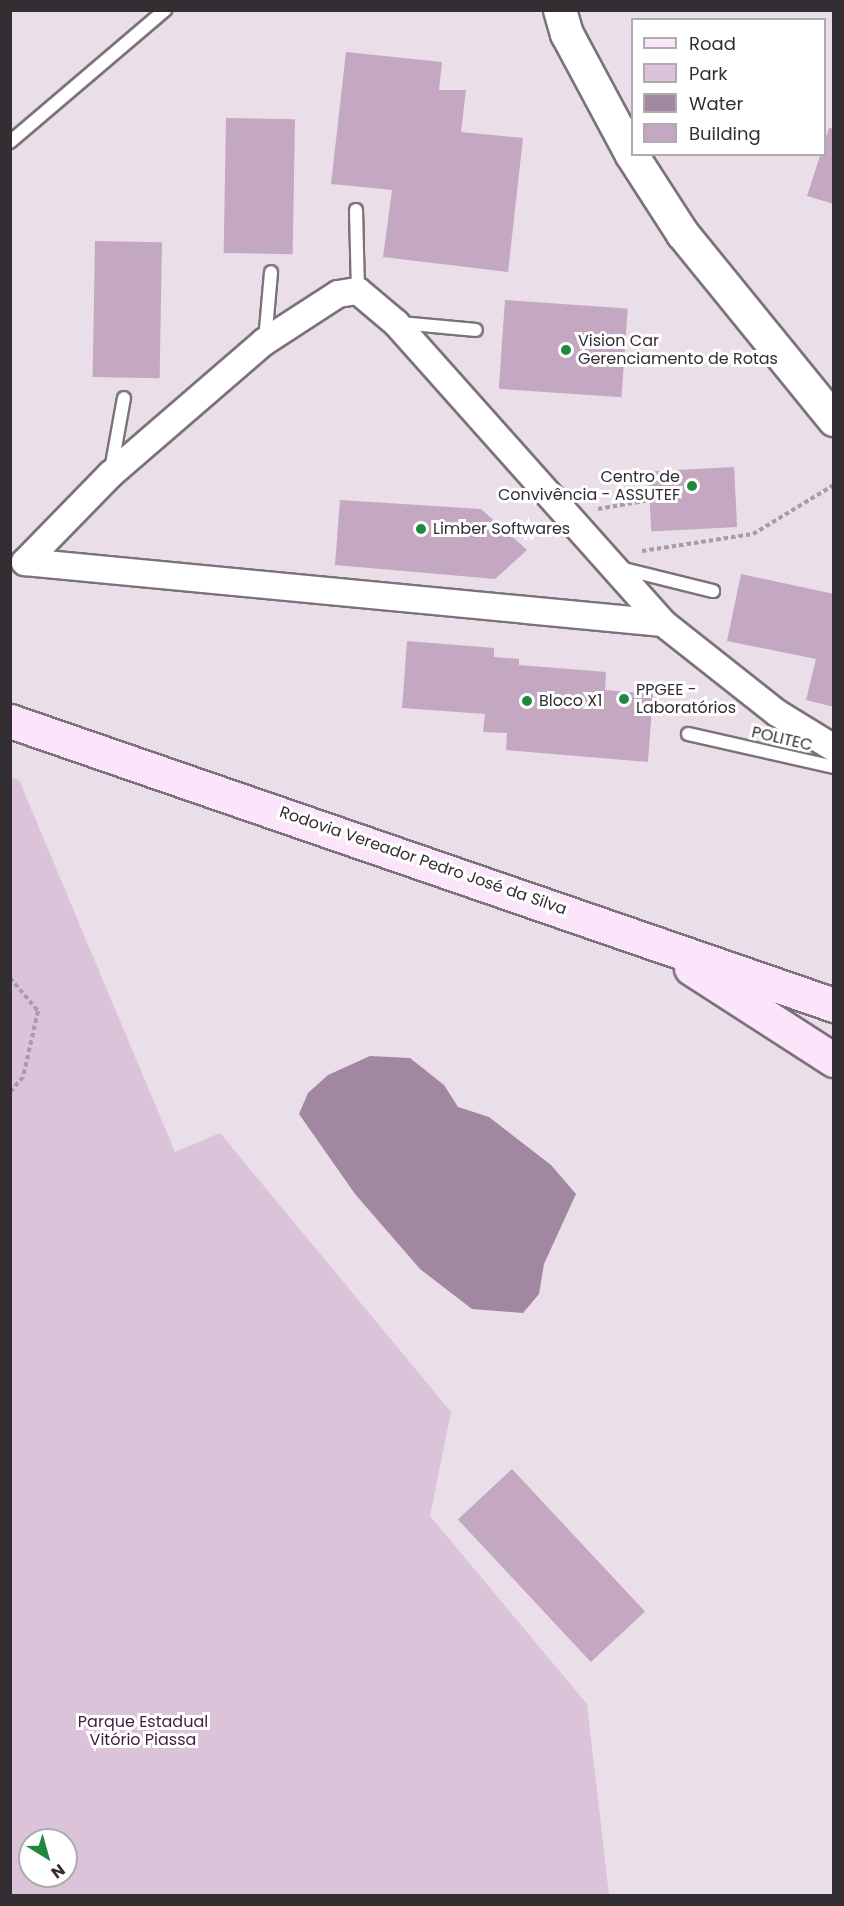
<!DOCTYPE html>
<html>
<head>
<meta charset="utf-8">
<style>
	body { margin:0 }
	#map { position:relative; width:844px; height:1906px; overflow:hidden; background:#eadee9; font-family:Poppins,sans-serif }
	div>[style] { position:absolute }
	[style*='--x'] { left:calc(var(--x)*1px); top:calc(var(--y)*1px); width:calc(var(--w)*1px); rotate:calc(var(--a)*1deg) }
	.green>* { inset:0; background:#dbc3d9 }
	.water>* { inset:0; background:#a287a0 }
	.building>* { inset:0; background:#c4a8c2; transform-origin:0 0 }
	.path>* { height:4px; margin-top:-2px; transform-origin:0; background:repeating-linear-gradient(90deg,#a69da6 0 4.5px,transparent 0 7.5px) }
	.roads { filter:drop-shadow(2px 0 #7c727b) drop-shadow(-2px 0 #7c727b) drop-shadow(0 2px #7c727b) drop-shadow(0 -2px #7c727b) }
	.service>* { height:12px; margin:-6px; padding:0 6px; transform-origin:6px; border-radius:6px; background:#fff }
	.minor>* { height:26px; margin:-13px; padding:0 13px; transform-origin:13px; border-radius:13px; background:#fff }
	.tertiary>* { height:32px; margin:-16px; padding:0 16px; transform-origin:16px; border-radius:16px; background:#fff }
	.secondary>* { height:33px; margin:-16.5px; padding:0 16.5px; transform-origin:16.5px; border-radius:16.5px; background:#fce4fb }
	.dots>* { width:16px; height:16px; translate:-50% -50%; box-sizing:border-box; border:3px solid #fff; border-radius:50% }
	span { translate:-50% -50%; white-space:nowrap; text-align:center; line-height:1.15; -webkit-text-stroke:6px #fff; paint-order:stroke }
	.poi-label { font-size:16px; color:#322e32 }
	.left { translate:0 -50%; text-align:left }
	.right { translate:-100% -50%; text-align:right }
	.street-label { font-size:16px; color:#322e32 }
	.park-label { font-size:16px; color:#401c3f }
	.frame { position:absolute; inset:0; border:12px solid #322e32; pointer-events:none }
	.legend { position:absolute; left:631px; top:18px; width:195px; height:138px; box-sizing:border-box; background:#fff; border:2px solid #adabad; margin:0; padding:8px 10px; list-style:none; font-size:18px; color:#322e32 }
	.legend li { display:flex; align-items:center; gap:12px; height:30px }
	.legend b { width:30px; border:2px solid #adabad }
	.north { position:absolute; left:18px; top:1828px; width:60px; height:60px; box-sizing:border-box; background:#fff; border:2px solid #adabad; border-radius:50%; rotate:143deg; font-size:16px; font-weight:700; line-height:24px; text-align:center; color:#322e32 }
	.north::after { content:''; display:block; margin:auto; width:21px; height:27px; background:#21893e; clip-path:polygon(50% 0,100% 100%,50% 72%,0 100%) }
</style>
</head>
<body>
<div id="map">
	<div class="green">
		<div style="clip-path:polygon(evenodd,11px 777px,19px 780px,175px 1152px,220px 1133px,451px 1412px,430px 1516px,587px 1704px,609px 1895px,11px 1895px,11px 777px,30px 1840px,66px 1840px,66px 1876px,30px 1876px,30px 1840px)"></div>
	</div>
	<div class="water">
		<div style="clip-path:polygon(370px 1056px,410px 1058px,444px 1085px,458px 1107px,489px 1117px,551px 1165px,576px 1194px,544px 1264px,539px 1294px,523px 1313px,472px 1309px,420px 1269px,355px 1194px,299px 1114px,308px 1093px,328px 1075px)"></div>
	</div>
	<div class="building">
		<div style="clip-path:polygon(346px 52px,442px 62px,439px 90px,466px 90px,461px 132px,523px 138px,508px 272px,383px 257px,392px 190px,331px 184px)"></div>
		<div style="left:226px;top:118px;width:69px;height:135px;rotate:1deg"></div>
		<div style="clip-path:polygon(829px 128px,834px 129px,834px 204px,807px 196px)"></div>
		<div style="left:95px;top:241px;width:67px;height:136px;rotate:1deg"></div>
		<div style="left:505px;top:300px;width:123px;height:89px;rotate:4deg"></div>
		<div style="left:734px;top:467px;width:60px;height:86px;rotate:87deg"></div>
		<div style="clip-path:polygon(340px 500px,481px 509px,527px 550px,495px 579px,335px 565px)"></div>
		<div style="clip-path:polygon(741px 574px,834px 594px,834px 707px,806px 700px,816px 659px,727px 641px)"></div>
		<div style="clip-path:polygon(407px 641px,494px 648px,494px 657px,519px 659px,519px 665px,606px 672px,605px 690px,653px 694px,648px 762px,506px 750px,507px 733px,483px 732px,485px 714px,402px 708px)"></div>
		<div style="left:512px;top:1469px;width:195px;height:74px;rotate:47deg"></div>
	</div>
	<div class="path">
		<div style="--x:598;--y:509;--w:53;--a:-9.8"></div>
		<div style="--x:642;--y:551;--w:112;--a:-8.7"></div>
		<div style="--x:753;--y:534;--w:95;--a:-31.2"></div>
		<div style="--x:10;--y:978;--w:43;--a:49.7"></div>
		<div style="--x:38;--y:1011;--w:68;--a:102.8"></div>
		<div style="--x:23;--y:1077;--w:20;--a:131"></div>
	</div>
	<div class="roads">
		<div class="service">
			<div style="--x:10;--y:142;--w:204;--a:-40.4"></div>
			<div style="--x:356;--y:210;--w:81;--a:88.6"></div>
			<div style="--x:401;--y:323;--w:75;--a:5.3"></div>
			<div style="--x:265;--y:341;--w:69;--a:-85"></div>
			<div style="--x:111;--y:470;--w:73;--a:-79.8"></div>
			<div style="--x:620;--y:568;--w:96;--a:13.9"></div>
			<div style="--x:688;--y:734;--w:150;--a:12.7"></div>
		</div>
		<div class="minor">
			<div style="--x:663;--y:623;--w:641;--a:-174.54"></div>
			<div style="--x:25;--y:562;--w:123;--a:-45.7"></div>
			<div style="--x:111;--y:474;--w:202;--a:-40.8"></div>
			<div style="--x:264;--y:342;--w:88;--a:-33"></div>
			<div style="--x:338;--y:294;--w:20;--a:-9"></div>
			<div style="--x:358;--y:291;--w:50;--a:40.1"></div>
			<div style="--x:396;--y:323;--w:402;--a:48.3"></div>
			<div style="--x:663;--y:623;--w:145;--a:38.3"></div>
			<div style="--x:777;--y:713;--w:67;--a:31.6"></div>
		</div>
		<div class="tertiary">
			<div style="--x:560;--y:10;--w:25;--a:74"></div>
			<div style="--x:567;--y:34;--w:137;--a:61.8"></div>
			<div style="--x:632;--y:155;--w:94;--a:57.2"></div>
			<div style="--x:683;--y:234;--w:240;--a:50.9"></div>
		</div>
		<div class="secondary">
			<div style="--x:10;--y:721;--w:872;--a:19.02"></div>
			<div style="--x:691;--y:968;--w:170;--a:32.8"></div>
		</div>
	</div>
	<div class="dots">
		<div style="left:566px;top:350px;background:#21893e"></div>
		<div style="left:692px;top:486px;background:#21893e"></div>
		<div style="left:421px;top:529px;background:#21893e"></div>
		<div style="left:624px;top:699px;background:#21893e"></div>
		<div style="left:527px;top:701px;background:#21893e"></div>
	</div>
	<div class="poi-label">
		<span class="left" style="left:578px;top:350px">Vision Car<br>Gerenciamento de Rotas</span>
		<span class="right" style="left:680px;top:486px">Centro de<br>Convivência - ASSUTEF</span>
		<span class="left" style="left:433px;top:529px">Limber Softwares</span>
		<span class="left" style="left:636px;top:699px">PPGEE -<br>Laboratórios</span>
		<span class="left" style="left:539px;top:701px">Bloco X1</span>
	</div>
	<div class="street-label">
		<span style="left:782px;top:739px;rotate:13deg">POLITEC</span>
		<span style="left:423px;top:861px;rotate:19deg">Rodovia Vereador Pedro José da Silva</span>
	</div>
	<div class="park-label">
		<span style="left:143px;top:1731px">Parque Estadual<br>Vitório Piassa</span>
	</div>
	<div class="frame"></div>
	<ul class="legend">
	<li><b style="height:8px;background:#fce4fb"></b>Road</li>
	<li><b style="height:16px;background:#dbc3d9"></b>Park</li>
	<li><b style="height:16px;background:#a287a0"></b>Water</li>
	<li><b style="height:16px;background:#c4a8c2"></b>Building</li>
	</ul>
	<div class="north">N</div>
</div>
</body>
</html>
